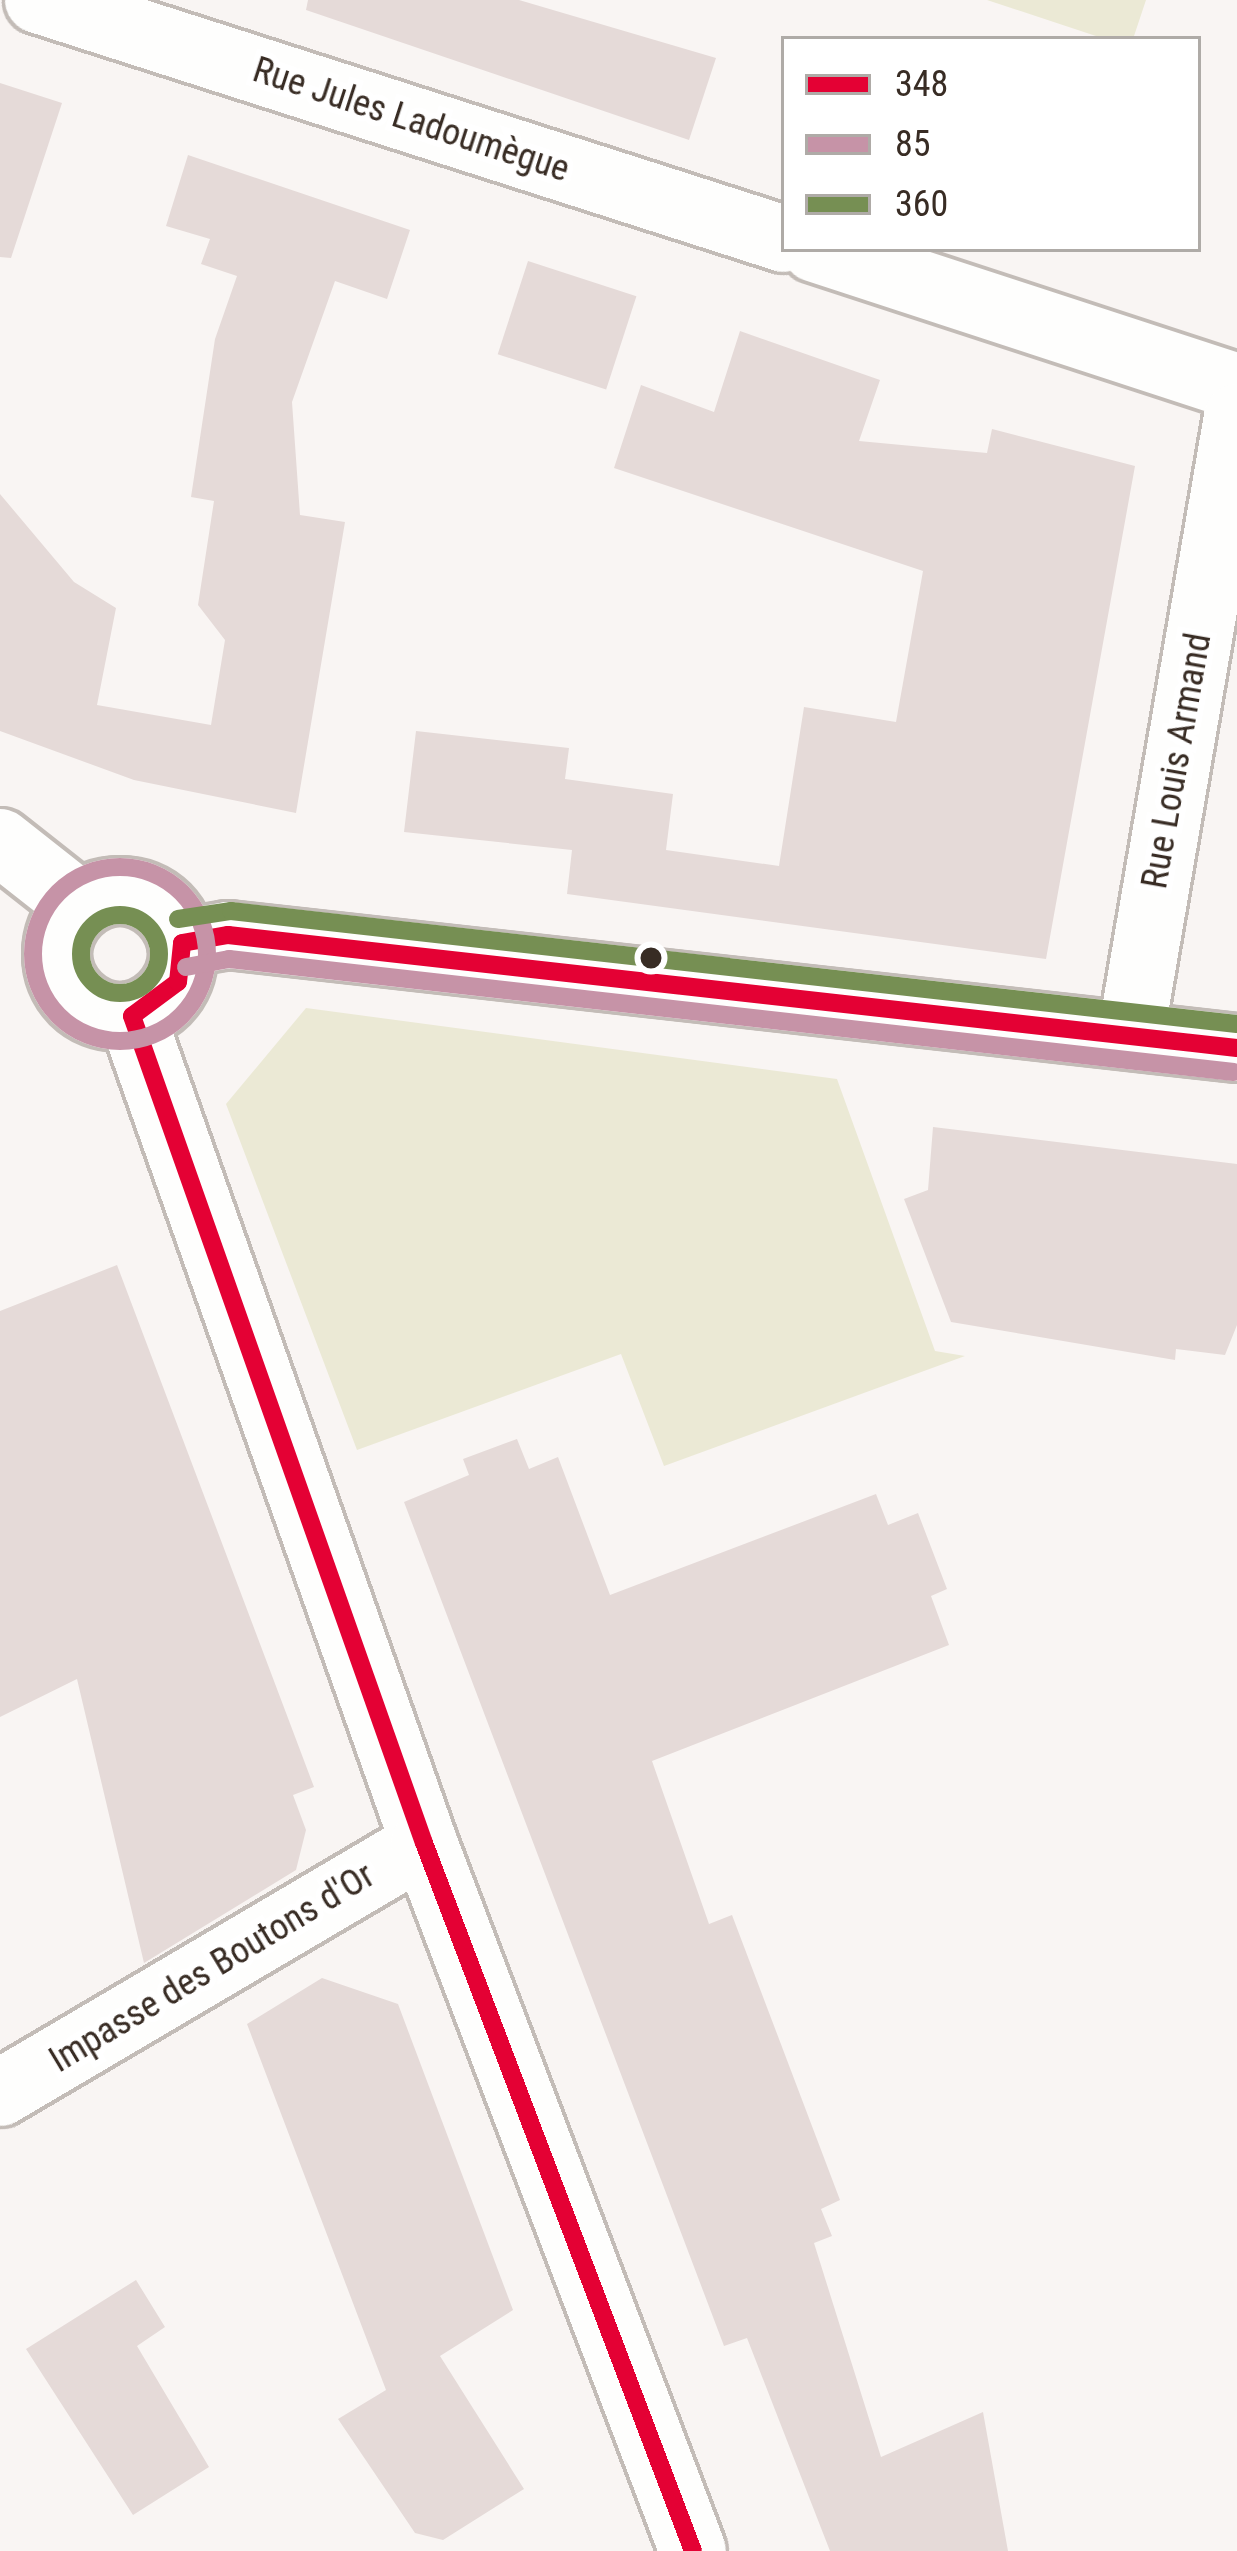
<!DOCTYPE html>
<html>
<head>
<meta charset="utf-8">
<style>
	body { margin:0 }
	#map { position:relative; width:1237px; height:2551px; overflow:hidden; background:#f9f5f3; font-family:"Roboto Condensed",sans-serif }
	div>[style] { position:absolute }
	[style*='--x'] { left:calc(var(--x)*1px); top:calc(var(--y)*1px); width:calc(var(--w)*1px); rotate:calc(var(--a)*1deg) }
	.green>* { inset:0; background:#ebe9d5 }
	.building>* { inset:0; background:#e5dad8; transform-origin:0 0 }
	.roads { filter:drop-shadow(3px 0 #c3bcb7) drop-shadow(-3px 0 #c3bcb7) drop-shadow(0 3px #c3bcb7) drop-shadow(0 -3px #c3bcb7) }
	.minor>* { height:66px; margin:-33px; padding:0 33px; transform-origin:33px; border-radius:33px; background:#fefefd }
	.tertiary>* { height:66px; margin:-33px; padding:0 33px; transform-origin:33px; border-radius:33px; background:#fefefd }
	.tertiary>.ring { margin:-33px; padding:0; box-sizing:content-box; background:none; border:66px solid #fefefd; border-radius:50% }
	.bus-1>* { height:18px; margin:-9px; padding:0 9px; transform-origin:9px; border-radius:9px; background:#e40134 }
	.bus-2>* { height:18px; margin:-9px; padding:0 9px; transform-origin:9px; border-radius:9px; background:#c693a7 }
	.bus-2>.ring { margin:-9px; padding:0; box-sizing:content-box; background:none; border:18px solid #c693a7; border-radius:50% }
	.bus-3>* { height:18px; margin:-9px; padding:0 9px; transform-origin:9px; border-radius:9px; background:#768f53 }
	.bus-3>.ring { margin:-9px; padding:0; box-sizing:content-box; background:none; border:18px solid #768f53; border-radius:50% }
	.dots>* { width:33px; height:33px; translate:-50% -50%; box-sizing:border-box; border:6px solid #fff; border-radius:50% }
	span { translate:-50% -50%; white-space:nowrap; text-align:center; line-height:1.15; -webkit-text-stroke:12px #fff; paint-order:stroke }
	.street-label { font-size:36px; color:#382c24 }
	.legend { position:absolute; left:781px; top:36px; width:420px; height:216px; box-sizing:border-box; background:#fff; border:3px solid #afaba7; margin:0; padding:15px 21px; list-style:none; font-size:36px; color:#382c24 }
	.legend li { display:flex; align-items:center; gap:24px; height:60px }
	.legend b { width:60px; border:3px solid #afaba7 }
</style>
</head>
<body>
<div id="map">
	<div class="green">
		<div style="clip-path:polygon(987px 0,1146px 0,1133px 39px,1105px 39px)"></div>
		<div style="clip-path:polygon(306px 1008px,837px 1079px,935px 1351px,965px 1356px,664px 1466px,621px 1354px,357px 1450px,226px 1104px)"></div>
	</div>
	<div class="building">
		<div style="clip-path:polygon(308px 0,519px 0,716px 58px,689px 140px,306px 10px)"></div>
		<div style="clip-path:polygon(0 83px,62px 103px,11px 258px,0 257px)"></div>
		<div style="clip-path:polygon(188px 155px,410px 230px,387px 299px,335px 281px,292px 402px,300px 515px,345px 522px,296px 813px,134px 780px,0 731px,0 494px,74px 582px,116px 608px,97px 705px,211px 725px,225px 640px,198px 605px,214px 501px,191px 497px,215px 339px,237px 276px,201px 264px,210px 239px,166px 226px)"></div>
		<div style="left:528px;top:261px;width:114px;height:98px;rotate:18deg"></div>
		<div style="clip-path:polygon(740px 331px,880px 380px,859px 441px,987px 453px,992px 429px,1135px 466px,1046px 959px,567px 894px,572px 850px,404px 832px,416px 731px,569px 748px,565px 779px,673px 794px,666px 850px,779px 866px,804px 707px,896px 722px,923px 571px,614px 468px,641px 385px,714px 412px)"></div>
		<div style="clip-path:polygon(933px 1127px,1237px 1164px,1237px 1325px,1225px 1355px,1176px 1349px,1175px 1360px,951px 1322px,904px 1199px,928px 1190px)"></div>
		<div style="clip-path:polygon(117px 1265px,314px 1787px,293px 1795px,306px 1830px,296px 1870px,144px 1963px,77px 1679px,0 1717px,0 1311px)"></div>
		<div style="clip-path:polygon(517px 1439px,529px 1469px,558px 1457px,610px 1595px,876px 1494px,888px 1525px,918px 1513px,947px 1589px,931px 1596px,949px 1645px,652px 1761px,709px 1924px,732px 1915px,840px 2200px,821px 2209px,832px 2236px,814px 2243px,881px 2457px,983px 2412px,1008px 2551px,830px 2551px,747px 2338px,724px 2346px,404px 1502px,469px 1475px,463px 1459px)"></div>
		<div style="clip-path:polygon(322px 1978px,398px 2004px,513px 2310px,440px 2356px,524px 2489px,443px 2540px,415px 2533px,338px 2419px,386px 2390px,247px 2024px)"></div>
		<div style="clip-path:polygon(136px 2280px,165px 2327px,137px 2346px,209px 2467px,133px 2515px,26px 2349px)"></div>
	</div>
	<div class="roads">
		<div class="minor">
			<div style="--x:38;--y:0;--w:783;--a:17.76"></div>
			<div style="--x:815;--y:249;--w:444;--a:18.1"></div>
			<div style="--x:182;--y:943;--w:47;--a:-9.9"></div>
			<div style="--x:228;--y:935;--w:1015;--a:6.39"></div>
			<div style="--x:1131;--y:1034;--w:626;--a:-80.25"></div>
			<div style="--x:0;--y:2093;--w:492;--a:-30.5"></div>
		</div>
		<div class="tertiary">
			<div style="--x:0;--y:842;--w:102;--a:38.2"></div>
			<div class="ring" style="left:57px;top:891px;width:60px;height:60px"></div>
			<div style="--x:132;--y:1016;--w:877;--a:70.55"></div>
			<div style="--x:424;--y:1843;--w:757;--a:69.2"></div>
		</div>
	</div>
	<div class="bus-1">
		<div style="--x:693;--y:2551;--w:757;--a:-110.8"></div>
		<div style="--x:424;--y:1843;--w:877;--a:-109.45"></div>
		<div style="--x:132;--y:1016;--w:57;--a:-36.5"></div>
		<div style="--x:178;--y:982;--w:39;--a:-84"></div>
		<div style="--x:182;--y:943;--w:47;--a:-9.9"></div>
		<div style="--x:228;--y:935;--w:1015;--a:6.39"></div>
	</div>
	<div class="bus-2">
		<div class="ring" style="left:33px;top:867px;width:156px;height:156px"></div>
		<div style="--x:186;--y:967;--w:44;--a:-10.5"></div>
		<div style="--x:229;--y:959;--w:1011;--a:6.42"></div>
	</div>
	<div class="bus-3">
		<div class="ring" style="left:81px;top:915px;width:60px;height:60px"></div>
		<div style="--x:178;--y:919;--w:54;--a:-8.6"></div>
		<div style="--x:231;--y:911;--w:1012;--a:6.41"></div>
	</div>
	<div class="dots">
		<div style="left:651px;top:958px;background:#382c24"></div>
	</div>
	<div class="street-label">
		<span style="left:411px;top:120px;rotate:18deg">Rue Jules Ladoumègue</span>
		<span style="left:1177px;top:761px;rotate:-80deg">Rue Louis Armand</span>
		<span style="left:212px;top:1968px;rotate:-31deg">Impasse des Boutons d'Or</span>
	</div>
	<ul class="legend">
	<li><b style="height:15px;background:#e40134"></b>348</li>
	<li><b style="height:15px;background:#c693a7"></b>85</li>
	<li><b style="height:15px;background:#768f53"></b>360</li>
	</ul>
</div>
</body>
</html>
